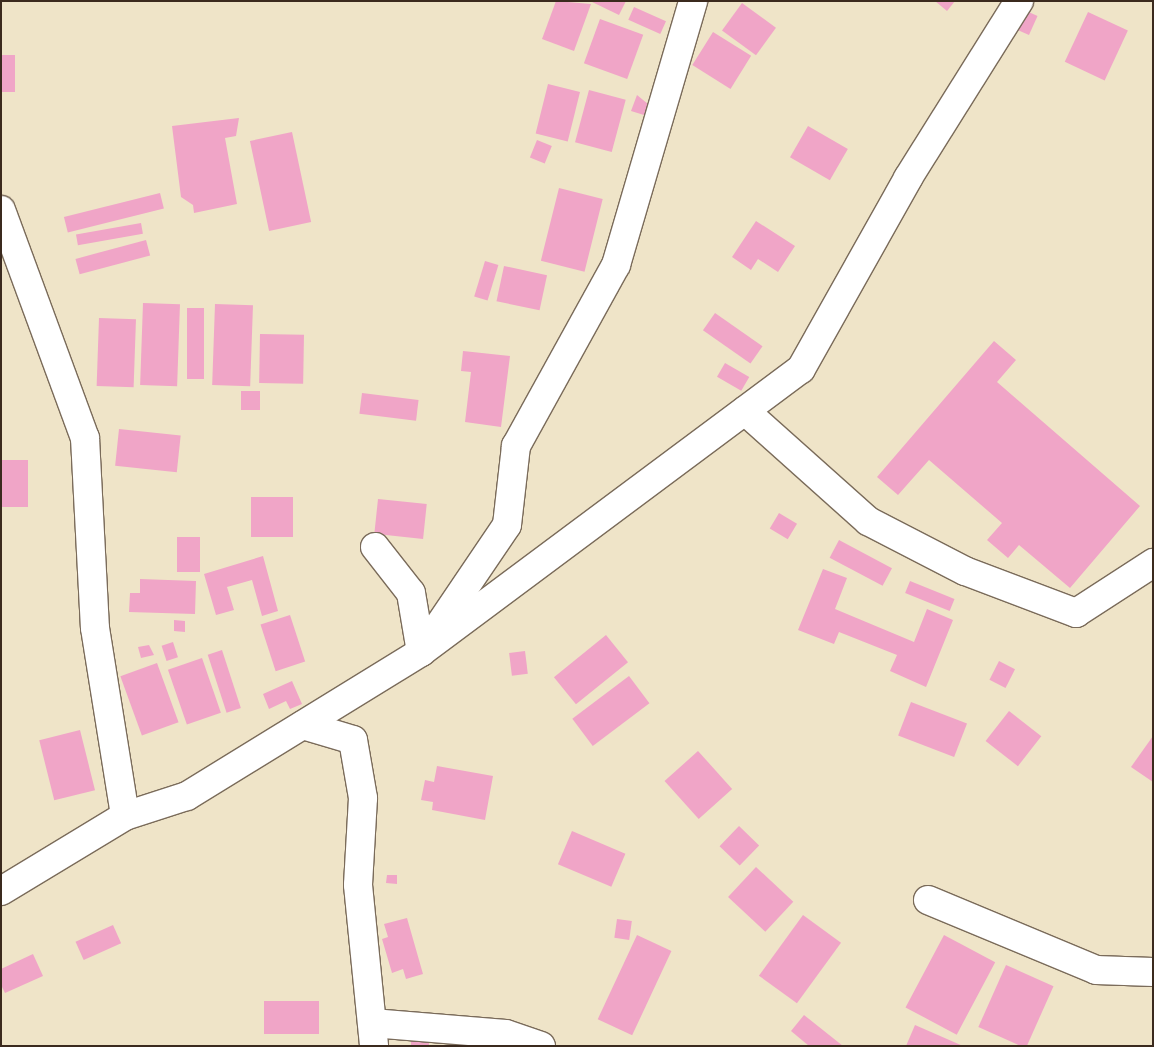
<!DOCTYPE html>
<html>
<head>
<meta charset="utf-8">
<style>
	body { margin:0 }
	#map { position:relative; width:1154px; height:1047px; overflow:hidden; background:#efe4c8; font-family:"Gochi Hand",sans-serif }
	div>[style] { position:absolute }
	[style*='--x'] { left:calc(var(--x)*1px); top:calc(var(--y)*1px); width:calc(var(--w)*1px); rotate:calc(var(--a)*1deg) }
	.building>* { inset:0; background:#f0a5c7; transform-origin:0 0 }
	.roads { filter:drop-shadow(1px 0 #7a6b5a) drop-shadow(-1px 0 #7a6b5a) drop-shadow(0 1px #7a6b5a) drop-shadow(0 -1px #7a6b5a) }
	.minor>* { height:28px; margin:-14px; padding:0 14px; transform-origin:14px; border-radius:14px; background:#fff }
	span { translate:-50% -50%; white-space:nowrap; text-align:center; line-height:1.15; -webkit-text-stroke:4px #fff; paint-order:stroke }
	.frame { position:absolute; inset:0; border:2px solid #3b2a1e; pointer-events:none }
</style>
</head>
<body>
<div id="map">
	<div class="building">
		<div style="clip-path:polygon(556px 1px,591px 4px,574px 51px,542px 39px)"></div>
		<div style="clip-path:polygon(590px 1px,626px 1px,619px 15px)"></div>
		<div style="clip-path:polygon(935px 1px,955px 1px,947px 11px)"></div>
		<div style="left:742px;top:3px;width:42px;height:34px;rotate:36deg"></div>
		<div style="left:634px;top:7px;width:35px;height:14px;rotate:24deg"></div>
		<div style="left:1022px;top:9px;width:17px;height:21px;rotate:24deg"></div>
		<div style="left:1088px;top:12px;width:44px;height:55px;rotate:25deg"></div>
		<div style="left:600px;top:19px;width:46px;height:47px;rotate:20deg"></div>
		<div style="left:713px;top:32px;width:45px;height:39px;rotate:32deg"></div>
		<div style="left:1px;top:55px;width:14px;height:37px"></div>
		<div style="left:548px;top:84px;width:33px;height:51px;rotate:14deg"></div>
		<div style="left:589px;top:90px;width:38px;height:54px;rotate:15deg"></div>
		<div style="clip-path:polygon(637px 95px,648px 104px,644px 115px,631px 111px)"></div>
		<div style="clip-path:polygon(239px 118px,236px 136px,225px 138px,237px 204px,194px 213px,193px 205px,181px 197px,172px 126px)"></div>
		<div style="left:808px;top:126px;width:46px;height:36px;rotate:30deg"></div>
		<div style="left:292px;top:132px;width:92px;height:43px;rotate:78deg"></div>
		<div style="left:537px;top:140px;width:16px;height:19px;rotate:22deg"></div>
		<div style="left:559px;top:188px;width:45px;height:75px;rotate:14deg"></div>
		<div style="left:160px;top:193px;width:16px;height:99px;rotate:76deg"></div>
		<div style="clip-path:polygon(756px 221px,795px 246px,778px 272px,758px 259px,751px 270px,732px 257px)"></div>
		<div style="left:141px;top:223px;width:11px;height:66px;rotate:80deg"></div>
		<div style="left:146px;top:240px;width:16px;height:73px;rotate:75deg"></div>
		<div style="left:485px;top:261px;width:14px;height:37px;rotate:17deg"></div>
		<div style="left:504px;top:266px;width:44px;height:36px;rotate:12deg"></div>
		<div style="left:143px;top:303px;width:37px;height:82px;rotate:2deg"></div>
		<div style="left:215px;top:304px;width:38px;height:81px;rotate:2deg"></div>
		<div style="left:187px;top:308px;width:17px;height:71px"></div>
		<div style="left:715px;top:313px;width:58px;height:21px;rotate:35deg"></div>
		<div style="left:99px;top:318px;width:37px;height:68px;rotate:2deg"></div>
		<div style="left:260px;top:334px;width:44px;height:49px;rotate:1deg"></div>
		<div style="clip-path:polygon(994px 341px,1016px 360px,997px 382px,1140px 506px,1070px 588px,1019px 545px,1008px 558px,987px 540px,1002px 523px,929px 460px,898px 495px,877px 477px)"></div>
		<div style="clip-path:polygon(463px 351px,510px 356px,501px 427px,465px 422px,471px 372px,461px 371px)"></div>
		<div style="left:725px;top:363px;width:28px;height:16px;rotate:30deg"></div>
		<div style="left:241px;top:391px;width:19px;height:19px"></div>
		<div style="left:362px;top:393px;width:57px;height:21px;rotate:7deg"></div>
		<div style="left:119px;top:429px;width:62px;height:37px;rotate:6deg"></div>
		<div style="left:1px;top:460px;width:27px;height:47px"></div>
		<div style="left:251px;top:497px;width:42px;height:40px"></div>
		<div style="left:378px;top:499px;width:49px;height:35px;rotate:6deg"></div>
		<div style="left:779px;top:513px;width:21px;height:18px;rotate:31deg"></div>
		<div style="left:177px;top:537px;width:23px;height:35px"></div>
		<div style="left:839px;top:540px;width:60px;height:20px;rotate:28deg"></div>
		<div style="clip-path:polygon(263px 556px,278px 611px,262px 616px,252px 580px,227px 587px,234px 610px,216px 615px,204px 574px)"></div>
		<div style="clip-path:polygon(823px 569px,847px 578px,835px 609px,914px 642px,927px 609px,953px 620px,926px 687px,890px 671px,897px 655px,839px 632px,834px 644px,798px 630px)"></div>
		<div style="clip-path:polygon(140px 579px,196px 581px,195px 614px,129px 612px,130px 593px,140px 593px)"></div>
		<div style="left:910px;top:581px;width:48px;height:13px;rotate:22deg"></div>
		<div style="left:290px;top:615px;width:49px;height:31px;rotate:72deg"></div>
		<div style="clip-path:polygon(174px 620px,185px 621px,185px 632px,174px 631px)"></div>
		<div style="left:606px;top:635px;width:35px;height:67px;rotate:51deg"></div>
		<div style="left:173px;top:642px;width:16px;height:12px;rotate:72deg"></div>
		<div style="clip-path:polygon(149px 645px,154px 655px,141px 658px,138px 647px)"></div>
		<div style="left:222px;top:650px;width:61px;height:15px;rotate:72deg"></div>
		<div style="left:525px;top:651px;width:23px;height:16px;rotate:83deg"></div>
		<div style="left:202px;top:658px;width:58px;height:36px;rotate:71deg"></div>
		<div style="left:999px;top:661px;width:18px;height:21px;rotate:27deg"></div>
		<div style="left:157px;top:663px;width:63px;height:39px;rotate:70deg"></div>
		<div style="left:629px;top:676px;width:34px;height:71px;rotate:53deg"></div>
		<div style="clip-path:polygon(292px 681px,302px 704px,290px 709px,286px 701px,269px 709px,263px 694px)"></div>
		<div style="left:911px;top:702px;width:60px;height:36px;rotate:21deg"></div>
		<div style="left:1009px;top:711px;width:41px;height:38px;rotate:38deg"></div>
		<div style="left:80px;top:730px;width:62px;height:42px;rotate:76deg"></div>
		<div style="clip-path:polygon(1153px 736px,1153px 782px,1131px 767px)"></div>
		<div style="left:698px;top:751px;width:51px;height:45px;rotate:48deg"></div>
		<div style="clip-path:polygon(437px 766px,493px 776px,485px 820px,432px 810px,433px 802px,421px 800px,425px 780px,434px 782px)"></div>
		<div style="left:739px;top:826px;width:28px;height:28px;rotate:44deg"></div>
		<div style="left:572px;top:831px;width:58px;height:36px;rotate:23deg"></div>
		<div style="left:756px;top:867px;width:51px;height:41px;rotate:43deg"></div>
		<div style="clip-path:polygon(387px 875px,397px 875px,397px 884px,386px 883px)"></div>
		<div style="left:803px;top:915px;width:47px;height:75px;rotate:36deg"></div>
		<div style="clip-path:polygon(407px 918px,423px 974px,406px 979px,403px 969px,392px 973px,382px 939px,388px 937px,384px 924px)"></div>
		<div style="left:617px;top:919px;width:15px;height:19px;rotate:8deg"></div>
		<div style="left:113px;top:925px;width:20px;height:41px;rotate:66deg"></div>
		<div style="left:637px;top:935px;width:38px;height:93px;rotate:25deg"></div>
		<div style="left:944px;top:935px;width:58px;height:82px;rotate:28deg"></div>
		<div style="clip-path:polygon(33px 954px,43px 976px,5px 993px,1px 985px,1px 969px)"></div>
		<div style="left:1006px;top:965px;width:52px;height:68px;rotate:24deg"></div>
		<div style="left:264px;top:1001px;width:55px;height:33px"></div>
		<div style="clip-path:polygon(804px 1015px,843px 1046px,809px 1046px,791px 1031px)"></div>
		<div style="clip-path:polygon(915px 1025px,963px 1046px,906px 1046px)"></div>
		<div style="clip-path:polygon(411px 1040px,429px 1043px,429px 1046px,411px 1046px)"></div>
	</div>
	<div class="roads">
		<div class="minor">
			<div style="--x:1;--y:210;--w:243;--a:69.8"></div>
			<div style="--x:85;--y:438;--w:190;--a:87"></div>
			<div style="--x:95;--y:628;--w:190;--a:80.9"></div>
			<div style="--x:125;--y:816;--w:145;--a:148.8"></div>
			<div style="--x:745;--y:411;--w:165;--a:41.8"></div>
			<div style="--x:868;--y:521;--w:109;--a:27.3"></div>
			<div style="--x:965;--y:571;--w:119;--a:20.7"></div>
			<div style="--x:1076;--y:613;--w:92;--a:-33"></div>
			<div style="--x:375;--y:547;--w:58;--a:52"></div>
			<div style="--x:411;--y:593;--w:60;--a:80.4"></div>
			<div style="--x:421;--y:652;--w:474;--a:-36.7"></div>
			<div style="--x:801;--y:369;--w:219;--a:-60.7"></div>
			<div style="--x:908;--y:178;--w:209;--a:-57.9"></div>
			<div style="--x:303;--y:725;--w:52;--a:16.7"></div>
			<div style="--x:353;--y:740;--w:59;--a:80.2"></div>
			<div style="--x:363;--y:798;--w:87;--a:93.3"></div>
			<div style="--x:358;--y:885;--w:162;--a:84.3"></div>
			<div style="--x:125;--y:816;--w:65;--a:-17.9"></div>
			<div style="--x:187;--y:796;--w:275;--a:-31.6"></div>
			<div style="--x:421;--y:652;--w:153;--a:-55.9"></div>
			<div style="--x:507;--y:525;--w:80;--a:-83.5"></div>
			<div style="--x:516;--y:446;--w:207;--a:-61.1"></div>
			<div style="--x:616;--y:265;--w:275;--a:-73.7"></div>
			<div style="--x:928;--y:900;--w:182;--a:22.6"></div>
			<div style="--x:1096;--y:970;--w:57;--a:2"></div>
			<div style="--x:372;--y:1023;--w:134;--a:4.7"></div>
			<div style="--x:506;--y:1034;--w:37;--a:19"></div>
		</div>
	</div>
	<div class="frame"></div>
</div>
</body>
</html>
